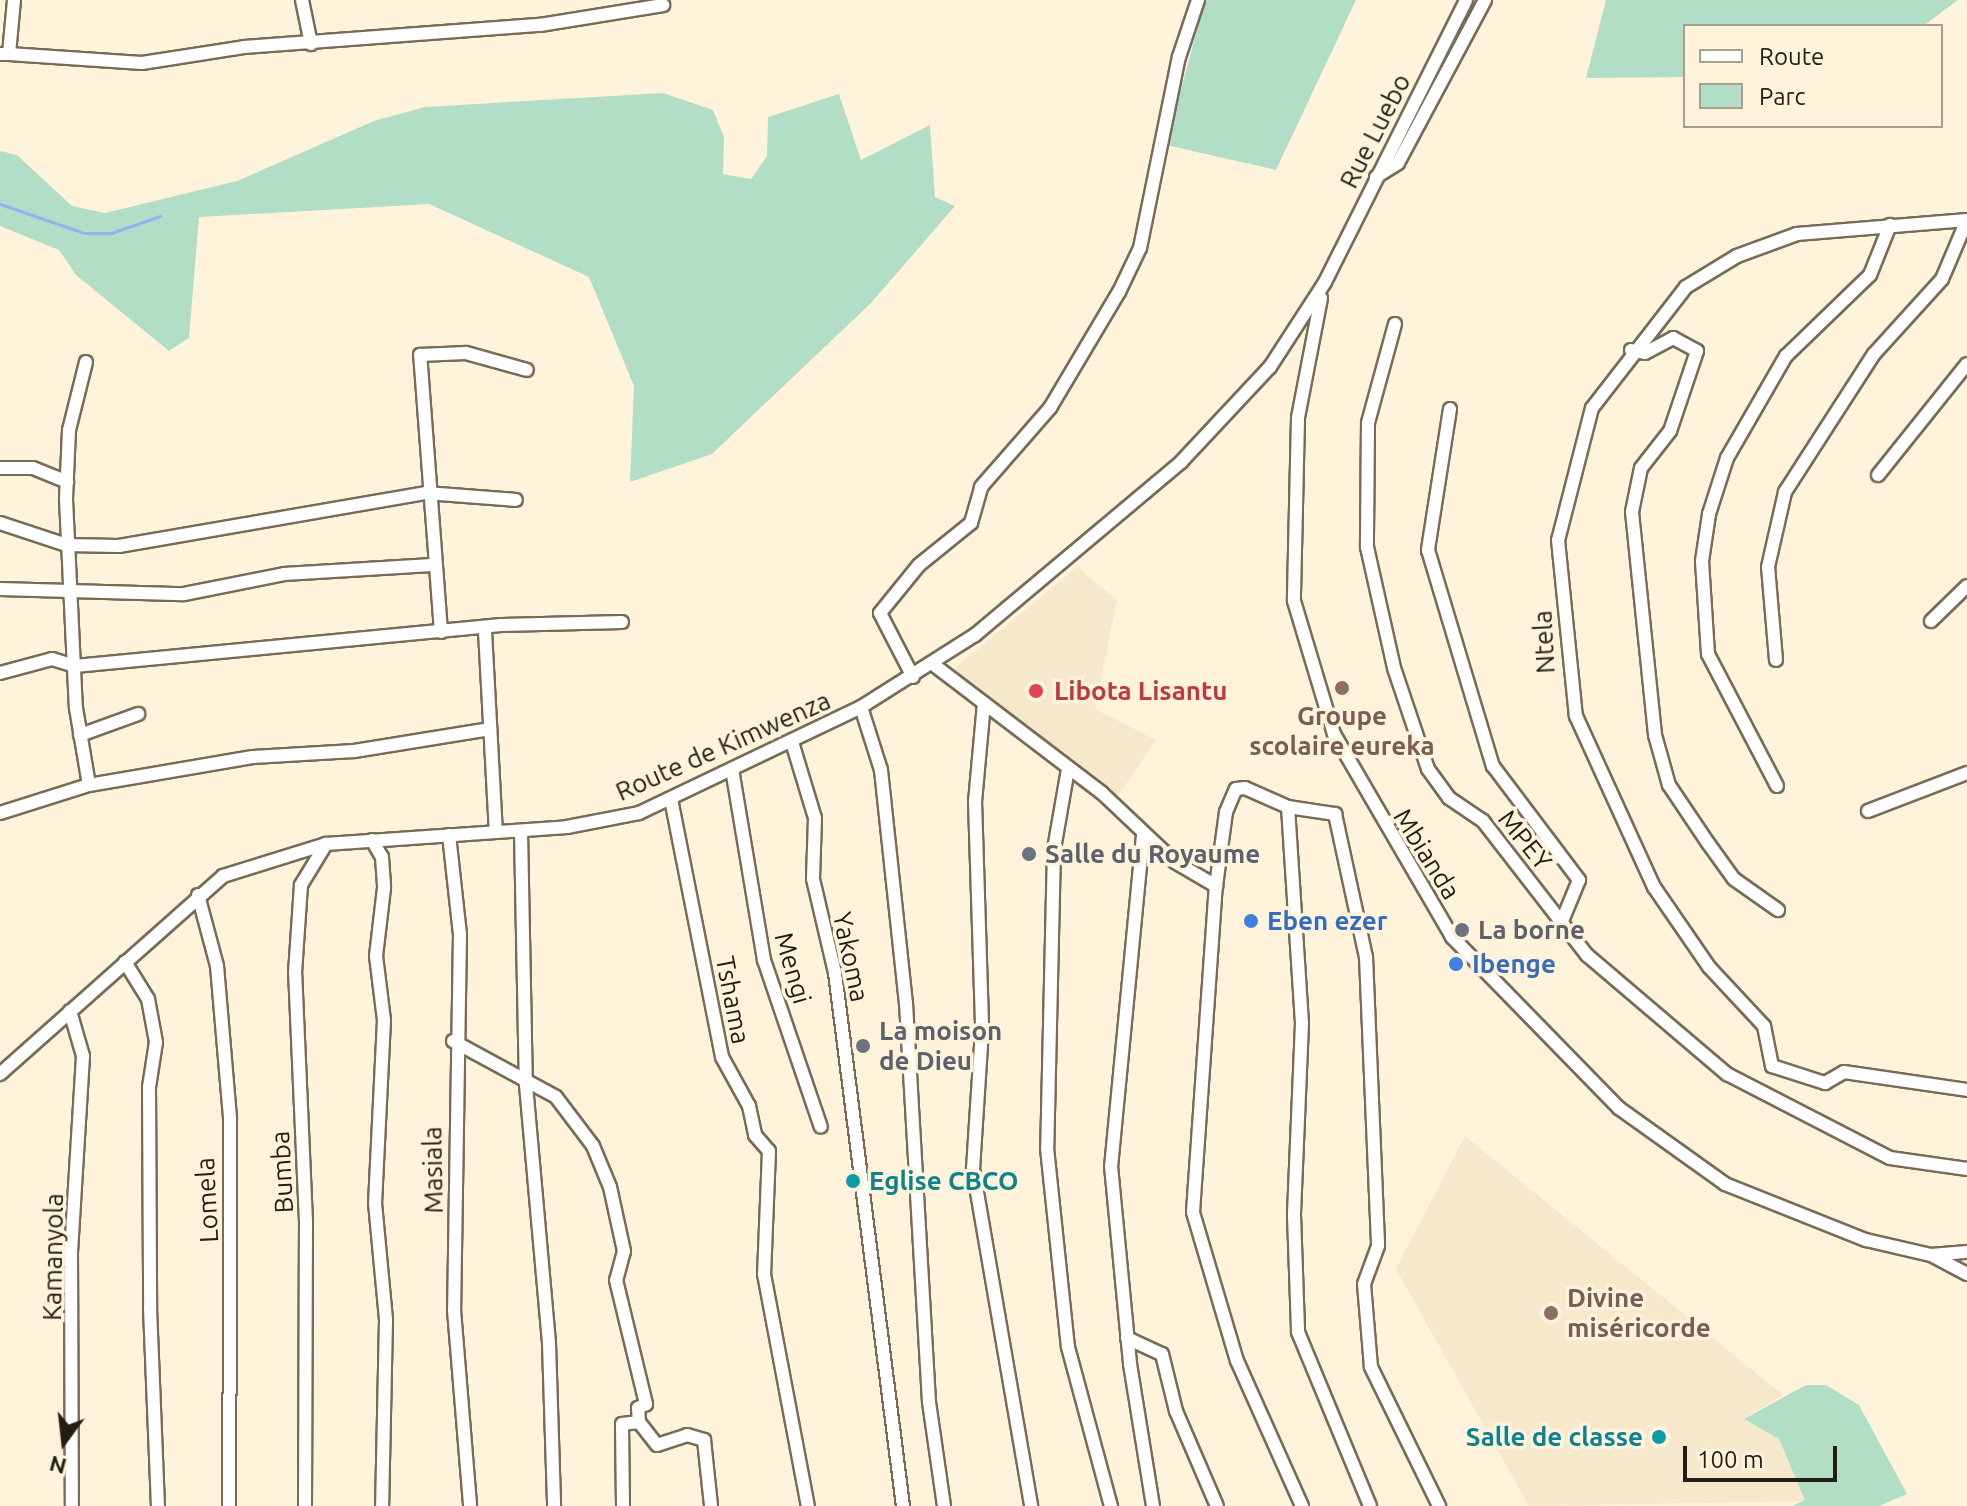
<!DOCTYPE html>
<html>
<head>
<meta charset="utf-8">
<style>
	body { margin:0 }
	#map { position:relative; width:1967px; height:1506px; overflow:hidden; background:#fff3dc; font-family:Ubuntu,sans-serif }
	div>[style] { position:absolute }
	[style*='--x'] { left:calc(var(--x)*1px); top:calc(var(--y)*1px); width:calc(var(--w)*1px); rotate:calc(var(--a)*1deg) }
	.built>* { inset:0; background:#f6e8ca }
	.green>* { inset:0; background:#b2dec7 }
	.stream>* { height:3px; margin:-1.5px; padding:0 1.5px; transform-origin:1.5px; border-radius:1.5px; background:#96b3ee }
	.roads { filter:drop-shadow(2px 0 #766c58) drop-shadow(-2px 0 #766c58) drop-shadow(0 2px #766c58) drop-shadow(0 -2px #766c58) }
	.minor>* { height:12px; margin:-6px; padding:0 6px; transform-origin:6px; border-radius:6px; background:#fff }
	.dots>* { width:22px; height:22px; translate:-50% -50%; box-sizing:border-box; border:4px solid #fff3dc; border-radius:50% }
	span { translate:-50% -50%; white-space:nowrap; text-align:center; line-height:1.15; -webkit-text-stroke:7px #fff3dc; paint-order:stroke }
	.street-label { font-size:26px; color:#221e15 }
	.health-label { font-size:26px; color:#be3a42; font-weight:700 }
	.left { translate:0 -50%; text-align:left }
	.education-label { font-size:26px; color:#785e54; font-weight:700 }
	.worship-label { font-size:26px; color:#5b616d; font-weight:700 }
	.shop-label { font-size:26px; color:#366cbe; font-weight:700 }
	.culture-label { font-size:26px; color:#0d838f; font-weight:700 }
	.right { translate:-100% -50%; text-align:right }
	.legend { position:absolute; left:1683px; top:24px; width:260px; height:104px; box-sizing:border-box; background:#fff3dc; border:2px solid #a79e8c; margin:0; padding:10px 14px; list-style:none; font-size:24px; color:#221e15 }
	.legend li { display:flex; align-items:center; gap:16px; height:40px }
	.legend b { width:40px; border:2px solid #a79e8c }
	.north { position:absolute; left:24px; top:1402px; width:80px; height:80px; -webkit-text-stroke:6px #fff3dc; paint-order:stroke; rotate:195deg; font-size:22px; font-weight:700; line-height:32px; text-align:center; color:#221e15 }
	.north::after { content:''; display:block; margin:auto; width:28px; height:36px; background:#221e15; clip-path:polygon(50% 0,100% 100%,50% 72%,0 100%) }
	.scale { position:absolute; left:1683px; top:1446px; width:154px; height:36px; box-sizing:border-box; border:4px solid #221e15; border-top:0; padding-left:10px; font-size:24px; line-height:28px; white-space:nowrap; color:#221e15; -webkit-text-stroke:6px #fff3dc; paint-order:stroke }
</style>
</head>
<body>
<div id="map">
	<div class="built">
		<div style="clip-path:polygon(1077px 567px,1117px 600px,1095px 709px,1156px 740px,1115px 800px,950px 672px)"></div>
		<div style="clip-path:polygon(1465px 1136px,1783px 1395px,1745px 1418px,1779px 1439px,1806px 1501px,1529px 1506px,1396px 1269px)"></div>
	</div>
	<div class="green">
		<div style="clip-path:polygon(1205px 0,1356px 0,1276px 170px,1166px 145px)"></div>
		<div style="clip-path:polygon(1606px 0,1958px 0,1923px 26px,1685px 26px,1685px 77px,1586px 78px)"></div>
		<div style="clip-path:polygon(663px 93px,713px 110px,724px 137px,723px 174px,751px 179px,767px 156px,768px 117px,839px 94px,861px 160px,930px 125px,935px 197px,955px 206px,871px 303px,712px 454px,630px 482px,634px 386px,589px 277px,429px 204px,199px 217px,189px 338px,169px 351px,76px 275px,59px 250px,0 226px,0 151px,17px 155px,72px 206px,105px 213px,237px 181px,374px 121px,425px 107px)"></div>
		<div style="clip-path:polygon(1806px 1385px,1826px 1385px,1859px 1405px,1907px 1494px,1879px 1506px,1792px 1506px,1805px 1500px,1779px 1439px,1744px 1419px)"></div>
	</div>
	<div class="stream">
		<div style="--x:0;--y:204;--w:89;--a:19"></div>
		<div style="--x:84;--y:233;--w:27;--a:0"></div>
		<div style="--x:111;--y:233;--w:52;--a:-19.1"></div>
	</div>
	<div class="roads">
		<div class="minor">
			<div style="--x:302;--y:0;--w:45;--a:78.4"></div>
			<div style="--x:0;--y:54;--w:9;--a:0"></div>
			<div style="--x:9;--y:54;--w:54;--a:-84.7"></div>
			<div style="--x:9;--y:54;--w:133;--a:3.9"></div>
			<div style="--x:142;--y:63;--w:103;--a:-8.9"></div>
			<div style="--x:244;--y:47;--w:297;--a:-4.3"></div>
			<div style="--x:540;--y:25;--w:125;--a:-9.2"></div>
			<div style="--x:1376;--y:177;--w:26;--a:-32"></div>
			<div style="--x:1398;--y:163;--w:185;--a:-61.9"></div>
			<div style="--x:1967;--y:220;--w:171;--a:175.3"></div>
			<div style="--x:1797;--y:234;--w:64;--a:159.9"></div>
			<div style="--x:1737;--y:256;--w:60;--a:148.7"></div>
			<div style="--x:1686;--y:287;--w:153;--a:127.8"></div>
			<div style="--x:1592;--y:408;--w:136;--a:104.4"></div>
			<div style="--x:1558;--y:540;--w:177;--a:84.2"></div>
			<div style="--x:1576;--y:716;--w:188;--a:65.5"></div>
			<div style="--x:1654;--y:887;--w:97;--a:55.5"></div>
			<div style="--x:1709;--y:967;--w:81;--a:47"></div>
			<div style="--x:1764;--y:1026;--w:41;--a:78.7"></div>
			<div style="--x:1772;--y:1066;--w:56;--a:17.8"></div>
			<div style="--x:1825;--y:1083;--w:22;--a:-30"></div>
			<div style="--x:1844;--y:1072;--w:124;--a:8.3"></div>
			<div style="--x:1321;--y:298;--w:122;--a:100.9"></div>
			<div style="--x:1298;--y:418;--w:183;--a:91.3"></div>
			<div style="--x:1294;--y:601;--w:139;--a:73.3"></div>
			<div style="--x:1334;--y:734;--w:235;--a:59.8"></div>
			<div style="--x:1452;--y:937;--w:239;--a:45.7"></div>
			<div style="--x:1619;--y:1108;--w:130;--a:35.6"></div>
			<div style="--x:1725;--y:1184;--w:152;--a:21.7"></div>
			<div style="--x:1866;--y:1240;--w:67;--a:13"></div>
			<div style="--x:1931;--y:1255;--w:36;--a:-5"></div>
			<div style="--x:1395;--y:324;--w:103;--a:105.3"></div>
			<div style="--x:1368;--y:423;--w:124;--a:90.5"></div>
			<div style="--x:1367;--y:547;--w:124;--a:77.4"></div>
			<div style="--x:1394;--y:668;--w:107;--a:71.4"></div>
			<div style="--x:1428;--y:769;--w:36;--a:54"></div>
			<div style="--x:1449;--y:798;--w:41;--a:34.1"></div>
			<div style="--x:1483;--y:821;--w:170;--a:52.2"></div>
			<div style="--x:1587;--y:955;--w:184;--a:40.4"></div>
			<div style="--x:1727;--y:1074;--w:183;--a:27.3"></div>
			<div style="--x:1890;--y:1158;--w:78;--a:8.1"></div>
			<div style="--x:1631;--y:350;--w:14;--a:12"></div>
			<div style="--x:1645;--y:353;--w:32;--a:-28"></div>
			<div style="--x:1673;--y:338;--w:27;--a:28"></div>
			<div style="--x:1697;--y:351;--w:84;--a:108.6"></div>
			<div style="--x:1670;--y:431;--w:47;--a:128.1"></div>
			<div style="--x:1641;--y:468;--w:45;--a:101.6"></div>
			<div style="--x:1632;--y:512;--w:224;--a:84.1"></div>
			<div style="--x:1655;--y:735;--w:52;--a:74.4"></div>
			<div style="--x:1669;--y:785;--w:70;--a:56.1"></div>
			<div style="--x:1708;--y:843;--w:44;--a:54.2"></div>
			<div style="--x:1734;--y:879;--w:54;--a:35.2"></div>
			<div style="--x:86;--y:362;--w:70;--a:104"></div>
			<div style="--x:69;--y:430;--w:69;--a:92.5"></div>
			<div style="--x:66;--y:499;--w:209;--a:87.3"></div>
			<div style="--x:76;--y:708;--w:78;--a:80.4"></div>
			<div style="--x:1450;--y:409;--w:143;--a:98.9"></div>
			<div style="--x:1428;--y:550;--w:226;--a:73.3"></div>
			<div style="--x:1493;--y:766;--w:143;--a:53"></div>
			<div style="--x:1579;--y:880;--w:44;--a:112.5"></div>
			<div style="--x:0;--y:468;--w:33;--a:0"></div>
			<div style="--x:33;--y:468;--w:37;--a:22"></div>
			<div style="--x:1878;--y:475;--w:142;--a:-51.3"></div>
			<div style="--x:0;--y:523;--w:71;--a:18.2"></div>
			<div style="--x:67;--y:545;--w:52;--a:1.1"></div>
			<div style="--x:119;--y:546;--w:312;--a:-9.8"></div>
			<div style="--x:426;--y:493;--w:90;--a:4.4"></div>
			<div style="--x:0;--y:589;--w:184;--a:1.6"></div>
			<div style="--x:184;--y:594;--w:102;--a:-11.3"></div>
			<div style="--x:284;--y:574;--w:148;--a:-3.5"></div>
			<div style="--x:1931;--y:621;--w:50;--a:-44.2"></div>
			<div style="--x:485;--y:631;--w:201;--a:86.9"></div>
			<div style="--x:441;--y:632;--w:278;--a:-94.3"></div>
			<div style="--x:420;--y:355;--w:46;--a:-2.5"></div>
			<div style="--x:466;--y:353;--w:63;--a:15.6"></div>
			<div style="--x:1776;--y:660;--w:93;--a:-94.9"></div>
			<div style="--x:1768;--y:567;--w:77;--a:-77.2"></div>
			<div style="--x:1785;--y:492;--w:164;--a:-57.2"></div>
			<div style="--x:1874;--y:354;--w:101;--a:-47.8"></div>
			<div style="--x:1942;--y:279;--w:64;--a:-67"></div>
			<div style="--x:934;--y:665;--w:211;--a:37.3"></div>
			<div style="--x:1102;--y:793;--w:100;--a:43.4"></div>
			<div style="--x:1175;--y:862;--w:48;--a:30.3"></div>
			<div style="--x:0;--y:673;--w:54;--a:-15.1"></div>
			<div style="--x:52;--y:659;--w:24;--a:17"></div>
			<div style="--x:75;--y:666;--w:428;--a:-5.5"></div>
			<div style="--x:501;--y:625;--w:121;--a:-1.4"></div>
			<div style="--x:913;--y:677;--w:72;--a:-117.3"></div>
			<div style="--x:880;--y:613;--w:62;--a:-50.9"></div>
			<div style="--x:919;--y:565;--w:67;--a:-38.9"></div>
			<div style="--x:971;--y:523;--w:37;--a:-74"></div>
			<div style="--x:981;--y:487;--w:105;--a:-48.9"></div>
			<div style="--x:1050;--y:408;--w:135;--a:-59.3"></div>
			<div style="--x:1119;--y:292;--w:49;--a:-64.5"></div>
			<div style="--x:1140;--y:248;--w:195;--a:-78.5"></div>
			<div style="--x:1179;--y:57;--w:60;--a:-71.6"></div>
			<div style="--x:984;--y:703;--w:98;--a:95.2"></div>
			<div style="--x:975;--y:801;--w:229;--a:88.2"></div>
			<div style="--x:982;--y:1030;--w:139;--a:93.7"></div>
			<div style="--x:973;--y:1169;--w:342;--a:80.2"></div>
			<div style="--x:861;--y:707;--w:66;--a:72.4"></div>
			<div style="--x:881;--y:770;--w:234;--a:83.9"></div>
			<div style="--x:906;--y:1003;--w:400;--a:86.7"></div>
			<div style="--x:929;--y:1402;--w:105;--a:81.8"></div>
			<div style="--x:80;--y:735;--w:62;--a:-19.9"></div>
			<div style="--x:792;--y:742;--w:79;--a:73.2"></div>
			<div style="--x:815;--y:818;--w:61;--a:91.9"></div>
			<div style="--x:813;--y:879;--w:97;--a:76.8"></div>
			<div style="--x:835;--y:973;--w:537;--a:82.73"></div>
			<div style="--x:732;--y:769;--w:194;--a:80.5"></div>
			<div style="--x:764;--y:960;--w:176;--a:71.2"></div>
			<div style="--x:1068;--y:769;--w:81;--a:99.9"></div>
			<div style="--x:1054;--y:849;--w:299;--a:91.3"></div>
			<div style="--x:1047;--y:1148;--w:200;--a:84"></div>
			<div style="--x:1068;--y:1347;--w:165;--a:74.9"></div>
			<div style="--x:1777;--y:786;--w:149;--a:-117.6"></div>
			<div style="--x:1708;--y:654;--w:93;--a:-93.7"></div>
			<div style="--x:1702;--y:561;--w:48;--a:-81.5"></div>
			<div style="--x:1709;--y:514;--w:59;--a:-72.2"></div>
			<div style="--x:1727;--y:458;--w:118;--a:-60"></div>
			<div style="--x:1786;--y:356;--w:117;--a:-44"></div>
			<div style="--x:1870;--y:275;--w:54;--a:-68.2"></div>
			<div style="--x:671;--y:799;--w:263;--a:78.8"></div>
			<div style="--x:722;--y:1057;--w:56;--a:61.1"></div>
			<div style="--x:749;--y:1106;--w:30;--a:78"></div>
			<div style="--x:755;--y:1135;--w:21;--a:49"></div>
			<div style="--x:769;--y:1151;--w:123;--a:92.3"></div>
			<div style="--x:764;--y:1274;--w:236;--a:79.3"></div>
			<div style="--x:1288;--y:807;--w:216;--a:86.3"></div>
			<div style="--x:1302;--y:1023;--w:192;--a:92.4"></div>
			<div style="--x:1294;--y:1215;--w:117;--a:88"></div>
			<div style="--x:1298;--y:1332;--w:188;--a:67.5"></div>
			<div style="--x:1868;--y:811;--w:106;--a:-21"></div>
			<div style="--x:0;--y:813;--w:93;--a:-17.5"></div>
			<div style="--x:89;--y:785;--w:166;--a:-9.7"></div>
			<div style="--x:253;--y:757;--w:101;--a:-3.4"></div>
			<div style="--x:354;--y:751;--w:138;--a:-9.2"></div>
			<div style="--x:521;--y:831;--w:254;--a:88.9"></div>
			<div style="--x:526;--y:1085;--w:259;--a:84.9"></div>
			<div style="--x:549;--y:1343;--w:163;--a:88.2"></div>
			<div style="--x:449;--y:835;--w:100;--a:83.7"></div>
			<div style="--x:460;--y:934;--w:376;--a:90.9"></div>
			<div style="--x:454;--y:1310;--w:197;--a:85.3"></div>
			<div style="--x:1143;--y:835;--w:333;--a:95.5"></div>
			<div style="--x:1111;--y:1166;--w:199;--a:84.5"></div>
			<div style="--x:1130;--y:1364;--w:144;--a:80.8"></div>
			<div style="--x:372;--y:840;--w:20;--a:60"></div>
			<div style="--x:382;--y:857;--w:31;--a:86"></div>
			<div style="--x:384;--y:888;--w:68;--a:96.7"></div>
			<div style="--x:376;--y:956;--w:64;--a:82.9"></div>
			<div style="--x:384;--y:1020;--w:183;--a:92.8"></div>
			<div style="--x:375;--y:1203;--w:118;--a:84.6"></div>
			<div style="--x:386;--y:1320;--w:186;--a:91.2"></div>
			<div style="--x:198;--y:895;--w:73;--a:75"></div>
			<div style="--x:217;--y:966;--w:154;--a:85.1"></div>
			<div style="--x:230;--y:1119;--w:387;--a:90.1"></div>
			<div style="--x:125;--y:962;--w:44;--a:58.1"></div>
			<div style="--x:148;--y:999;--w:44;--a:79.5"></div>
			<div style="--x:156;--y:1042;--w:46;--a:98.8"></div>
			<div style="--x:149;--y:1087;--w:221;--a:89.7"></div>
			<div style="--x:150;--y:1308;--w:198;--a:87.7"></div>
			<div style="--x:70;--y:1011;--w:47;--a:73.9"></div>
			<div style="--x:83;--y:1056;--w:197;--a:93.5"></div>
			<div style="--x:71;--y:1253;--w:253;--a:89.8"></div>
			<div style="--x:453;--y:1041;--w:117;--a:28.5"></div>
			<div style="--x:556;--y:1097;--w:61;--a:52.9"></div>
			<div style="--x:593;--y:1146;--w:44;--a:67.5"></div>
			<div style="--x:610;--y:1187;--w:66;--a:77.7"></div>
			<div style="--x:624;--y:1251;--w:30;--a:105"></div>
			<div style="--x:616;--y:1280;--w:128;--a:76.4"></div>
			<div style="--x:646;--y:1404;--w:9;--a:153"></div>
			<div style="--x:638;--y:1408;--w:14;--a:86"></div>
			<div style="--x:639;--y:1422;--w:17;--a:173"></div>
			<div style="--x:622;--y:1424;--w:82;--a:89.3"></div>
			<div style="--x:0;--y:1074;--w:298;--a:-41.6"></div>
			<div style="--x:223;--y:876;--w:108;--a:-17.3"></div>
			<div style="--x:326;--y:844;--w:242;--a:-4"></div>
			<div style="--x:567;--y:827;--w:73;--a:-11"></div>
			<div style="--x:639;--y:813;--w:246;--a:-25.5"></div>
			<div style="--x:861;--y:707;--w:135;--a:-32.3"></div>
			<div style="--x:975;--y:635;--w:269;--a:-40"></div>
			<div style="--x:1181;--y:462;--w:130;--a:-46.9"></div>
			<div style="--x:1270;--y:367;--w:101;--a:-57.1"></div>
			<div style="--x:1325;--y:282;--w:315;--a:-63.4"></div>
			<div style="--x:1931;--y:1255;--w:41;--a:27.8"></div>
			<div style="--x:1127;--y:1338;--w:38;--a:25"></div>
			<div style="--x:1162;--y:1354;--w:59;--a:76.2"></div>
			<div style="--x:1176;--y:1411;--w:103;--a:66.7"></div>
			<div style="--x:639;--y:1422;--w:29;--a:52"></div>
			<div style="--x:657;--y:1445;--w:32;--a:-18"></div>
			<div style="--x:687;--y:1435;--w:18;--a:16"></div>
			<div style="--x:704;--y:1440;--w:66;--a:83.9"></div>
			<div style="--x:305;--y:1506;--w:284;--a:-89.8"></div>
			<div style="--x:306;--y:1222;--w:249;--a:-92.5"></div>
			<div style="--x:295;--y:973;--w:88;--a:-86.1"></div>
			<div style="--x:301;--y:885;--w:48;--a:-58.6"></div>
			<div style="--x:1302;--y:1506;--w:159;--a:-114.1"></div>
			<div style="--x:1237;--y:1361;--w:155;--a:-106.5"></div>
			<div style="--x:1193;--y:1212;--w:327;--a:-86"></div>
			<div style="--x:1216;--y:886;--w:75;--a:-82.3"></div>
			<div style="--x:1226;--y:812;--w:25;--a:-67"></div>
			<div style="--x:1236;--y:789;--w:9;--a:-6"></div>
			<div style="--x:1245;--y:788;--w:47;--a:23.8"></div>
			<div style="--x:1288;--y:807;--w:48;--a:8.5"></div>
			<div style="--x:1335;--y:814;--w:146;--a:77.8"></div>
			<div style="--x:1366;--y:957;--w:289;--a:87.6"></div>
			<div style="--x:1378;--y:1246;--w:40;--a:110.2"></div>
			<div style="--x:1364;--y:1284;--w:83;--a:85.2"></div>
			<div style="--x:1371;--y:1367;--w:155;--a:63.9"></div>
		</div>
	</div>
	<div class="dots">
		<div style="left:1342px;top:688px;background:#8d6e63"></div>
		<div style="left:1036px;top:691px;background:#e0444e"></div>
		<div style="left:1029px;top:854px;background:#6b7280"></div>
		<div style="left:1251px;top:921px;background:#3f7fe0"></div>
		<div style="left:1462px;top:930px;background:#6b7280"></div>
		<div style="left:1456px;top:964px;background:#3f7fe0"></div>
		<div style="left:863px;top:1046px;background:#6b7280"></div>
		<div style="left:853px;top:1181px;background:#0f9aa8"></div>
		<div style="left:1551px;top:1313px;background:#8d6e63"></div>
		<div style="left:1659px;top:1437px;background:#0f9aa8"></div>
	</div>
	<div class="street-label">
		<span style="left:1375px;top:131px;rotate:-63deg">Rue Luebo</span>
		<span style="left:1544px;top:642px;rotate:-93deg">Ntela</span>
		<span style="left:723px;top:746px;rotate:-24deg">Route de Kimwenza</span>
		<span style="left:1525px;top:840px;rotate:51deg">MPEY</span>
		<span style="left:1427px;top:854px;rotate:58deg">Mbianda</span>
		<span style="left:851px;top:957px;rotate:78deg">Yakoma</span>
		<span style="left:793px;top:968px;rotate:74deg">Mengi</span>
		<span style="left:733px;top:1000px;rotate:79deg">Tshama</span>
		<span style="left:433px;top:1170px;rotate:-91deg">Masiala</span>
		<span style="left:282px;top:1172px;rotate:-93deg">Bumba</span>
		<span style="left:207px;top:1200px;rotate:-93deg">Lomela</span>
		<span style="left:53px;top:1257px;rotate:-89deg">Kamanyola</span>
	</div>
	<div class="health-label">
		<span class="left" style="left:1054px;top:691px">Libota Lisantu</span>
	</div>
	<div class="education-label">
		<span style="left:1342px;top:731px">Groupe<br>scolaire eureka</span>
		<span class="left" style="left:1567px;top:1313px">Divine<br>miséricorde</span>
	</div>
	<div class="worship-label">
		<span class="left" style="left:1045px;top:854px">Salle du Royaume</span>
		<span class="left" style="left:1478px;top:930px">La borne</span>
		<span class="left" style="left:879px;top:1046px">La moison<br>de Dieu</span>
	</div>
	<div class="shop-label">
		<span class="left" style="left:1267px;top:921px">Eben ezer</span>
		<span class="left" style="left:1472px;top:964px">Ibenge</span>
	</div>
	<div class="culture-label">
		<span class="left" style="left:869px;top:1181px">Eglise CBCO</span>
		<span class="right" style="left:1643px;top:1437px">Salle de classe</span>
	</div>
	<ul class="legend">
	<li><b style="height:10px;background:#fff"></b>Route</li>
	<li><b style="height:22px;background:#b2dec7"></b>Parc</li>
	</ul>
	<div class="north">N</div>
	<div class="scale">100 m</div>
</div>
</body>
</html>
